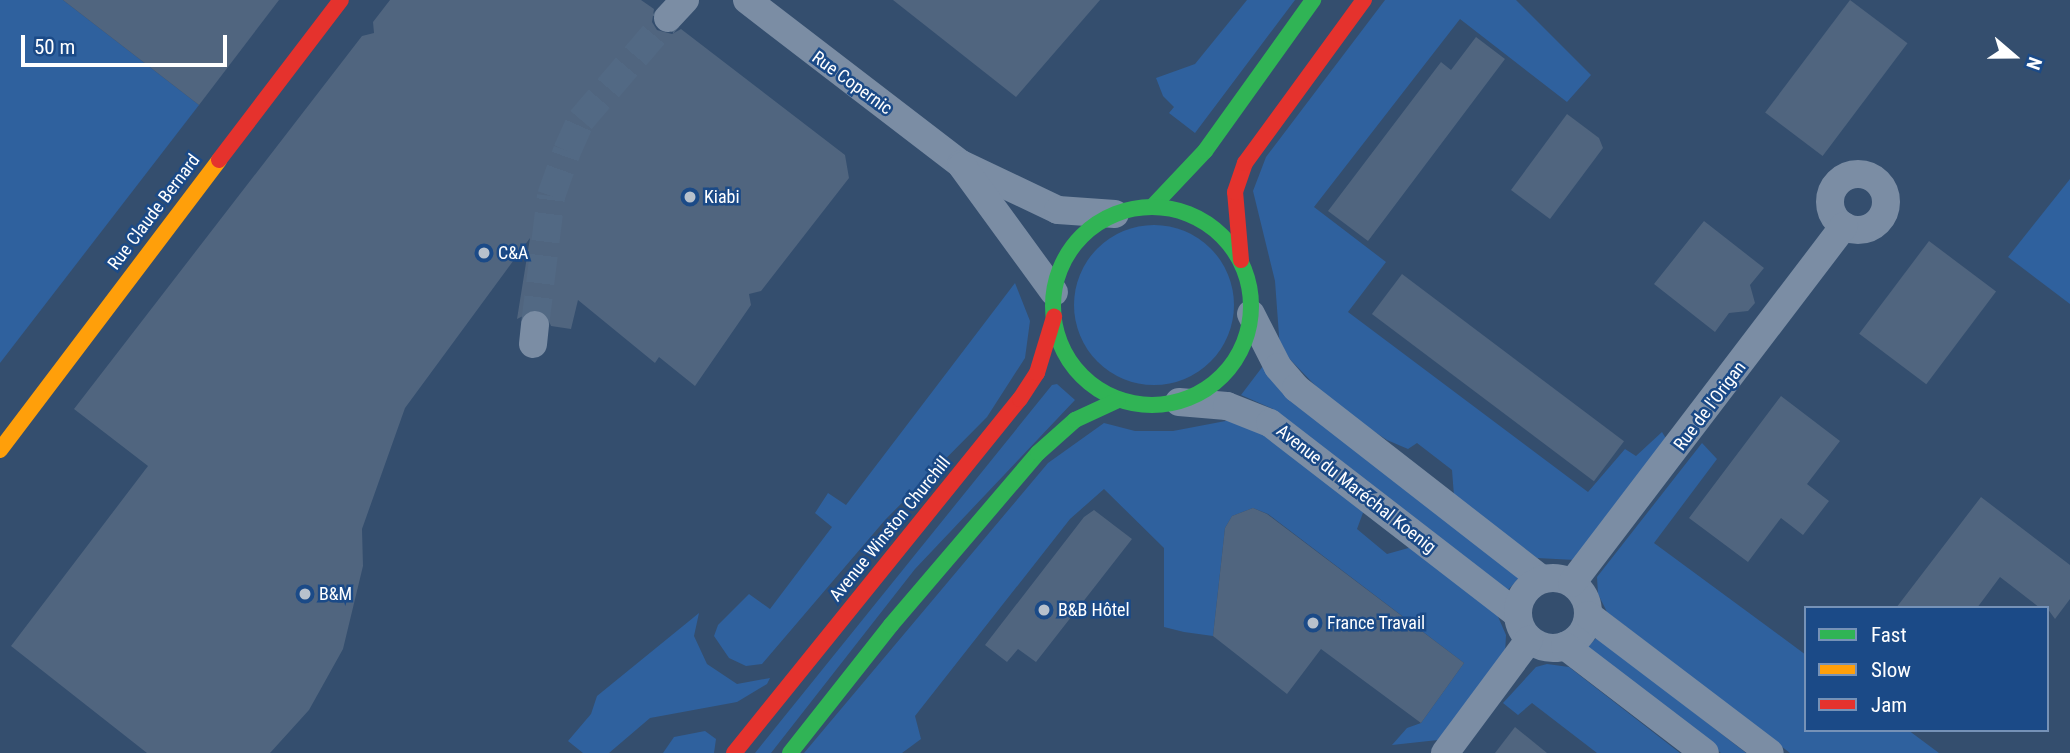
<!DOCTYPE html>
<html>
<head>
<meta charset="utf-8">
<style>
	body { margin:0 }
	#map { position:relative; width:2070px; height:753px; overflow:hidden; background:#344e6e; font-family:"Roboto Condensed",sans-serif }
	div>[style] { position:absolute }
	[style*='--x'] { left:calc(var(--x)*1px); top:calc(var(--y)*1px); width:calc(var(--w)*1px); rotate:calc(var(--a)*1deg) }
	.green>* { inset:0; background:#2f619e }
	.round { border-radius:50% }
	.building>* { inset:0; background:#50657f; transform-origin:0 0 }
	.street-tunnel>* { height:28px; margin-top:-14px; transform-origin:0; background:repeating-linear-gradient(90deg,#526984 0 28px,transparent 0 42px) }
	.street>* { height:28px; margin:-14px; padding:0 14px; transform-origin:14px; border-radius:14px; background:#7b8da4 }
	.street>.ring { margin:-14px; padding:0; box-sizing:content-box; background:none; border:28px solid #7b8da4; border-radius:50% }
	.fast>* { height:16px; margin:-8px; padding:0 8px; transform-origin:8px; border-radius:8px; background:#30b455 }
	.fast>.ring { margin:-8px; padding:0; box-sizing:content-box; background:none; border:16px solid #30b455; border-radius:50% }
	.slow>* { height:16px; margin:-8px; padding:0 8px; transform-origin:8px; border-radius:8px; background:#ff9f0a }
	.jam>* { height:16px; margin:-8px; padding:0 8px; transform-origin:8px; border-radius:8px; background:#e5322d }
	.dots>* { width:19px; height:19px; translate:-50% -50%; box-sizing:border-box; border:4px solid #1b4a87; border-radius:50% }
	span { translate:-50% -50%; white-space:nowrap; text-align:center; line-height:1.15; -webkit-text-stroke:5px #1b4a87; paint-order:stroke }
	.street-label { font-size:18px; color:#fff }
	.poi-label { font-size:18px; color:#fff }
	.left { translate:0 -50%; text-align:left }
	.legend { position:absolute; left:1804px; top:606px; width:245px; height:126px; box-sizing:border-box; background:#1b4a87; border:2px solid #7692b7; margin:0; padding:9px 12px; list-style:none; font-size:21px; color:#fff }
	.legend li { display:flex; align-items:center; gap:14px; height:35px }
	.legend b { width:35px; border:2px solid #7692b7 }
	.north { position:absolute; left:1979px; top:21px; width:70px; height:70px; -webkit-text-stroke:5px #1b4a87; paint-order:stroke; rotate:110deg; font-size:19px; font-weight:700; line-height:28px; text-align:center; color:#fff }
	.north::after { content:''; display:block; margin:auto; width:24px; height:32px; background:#fff; clip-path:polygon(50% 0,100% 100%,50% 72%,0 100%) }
	.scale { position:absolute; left:21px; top:35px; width:206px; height:32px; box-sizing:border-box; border:4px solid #fff; border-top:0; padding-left:9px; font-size:21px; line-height:24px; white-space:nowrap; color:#fff; -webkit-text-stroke:5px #1b4a87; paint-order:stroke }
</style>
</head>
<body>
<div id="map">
	<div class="green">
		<div style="clip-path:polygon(0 0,63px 0,199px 105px,0 363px)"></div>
		<div style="clip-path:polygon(1247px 0,1295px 0,1195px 133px,1169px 113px,1174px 107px,1163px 96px,1156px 78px,1195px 64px)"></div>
		<div style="clip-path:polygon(1385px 0,1516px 0,1591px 75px,1567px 102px,1460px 19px,1314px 207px,1386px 262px,1348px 312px,1588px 492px,1625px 449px,1636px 456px,1662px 432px,1667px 440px,1575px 560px,1537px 558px,1454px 496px,1452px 470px,1417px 443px,1408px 449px,1387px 440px,1335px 406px,1280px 349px,1275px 281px,1253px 191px,1266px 157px)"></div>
		<div style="clip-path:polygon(2070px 179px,2070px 304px,2008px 257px)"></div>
		<div class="round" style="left:1074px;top:225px;width:160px;height:160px"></div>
		<div style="clip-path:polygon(1015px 283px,1030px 321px,1025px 358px,987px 417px,885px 520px,762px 664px,746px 666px,729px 658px,714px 636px,718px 625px,749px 594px,770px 609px,832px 527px,815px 513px,828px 493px,846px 505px)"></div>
		<div style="clip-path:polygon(1263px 366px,1519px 578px,1508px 590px,1273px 409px,1241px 395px)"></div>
		<div style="clip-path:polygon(1057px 384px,1075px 400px,915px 569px,771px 753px,755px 753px,1052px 385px)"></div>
		<div style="clip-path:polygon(1236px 419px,1252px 421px,1364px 510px,1357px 529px,1387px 554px,1412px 547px,1496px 612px,1506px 635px,1505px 654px,1438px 740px,1392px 745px,1407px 728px,1421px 723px,1464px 663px,1268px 514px,1253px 508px,1232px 516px,1225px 528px,1213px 636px,1184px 632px,1164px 627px,1164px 548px,1104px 489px,1070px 519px,915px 716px,921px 739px,902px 753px,804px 753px,1048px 463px,1104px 423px,1135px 431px,1173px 431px)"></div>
		<div style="clip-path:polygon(1702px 443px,1717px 459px,1654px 543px,1806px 655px,1806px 730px,1908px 730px,1939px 753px,1790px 753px,1607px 612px,1598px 594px,1597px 577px)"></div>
		<div style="clip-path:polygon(699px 613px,694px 636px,707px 664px,737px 684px,770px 678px,767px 684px,737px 702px,650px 718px,609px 753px,583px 753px,568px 741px,591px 714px,597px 696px)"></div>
		<div style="clip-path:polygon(1597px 637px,1746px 753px,1721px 753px,1586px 649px)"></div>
		<div style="clip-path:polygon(1547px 664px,1569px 667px,1680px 753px,1597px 753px,1532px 703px,1518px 715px,1503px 703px,1536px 667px)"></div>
		<div style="clip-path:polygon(705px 731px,716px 739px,714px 753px,663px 753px,674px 737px)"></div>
	</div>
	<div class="building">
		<div style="clip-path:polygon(63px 0,279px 0,199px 105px)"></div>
		<div style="clip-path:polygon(390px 0,641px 0,654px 9px,652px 22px,657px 30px,672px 34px,681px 29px,845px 155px,849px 178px,761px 291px,749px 294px,751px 305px,695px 386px,659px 357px,655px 363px,578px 300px,571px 329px,551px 326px,545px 312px,537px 309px,517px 319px,530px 238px,405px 408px,362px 529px,363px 566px,343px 649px,309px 710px,270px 753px,147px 753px,11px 646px,148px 466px,74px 409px,362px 36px,374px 33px,373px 22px)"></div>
		<div style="clip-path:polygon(893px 0,1100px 0,1016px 97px)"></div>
		<div style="left:1850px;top:0;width:72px;height:141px;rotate:37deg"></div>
		<div style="clip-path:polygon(1476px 37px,1505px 59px,1368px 241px,1328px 211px,1441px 62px,1451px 70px)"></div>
		<div style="clip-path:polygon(1567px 114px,1599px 138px,1603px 148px,1550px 219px,1511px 190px)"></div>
		<div style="clip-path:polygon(1704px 221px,1764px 268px,1750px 285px,1755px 303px,1748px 311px,1729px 313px,1715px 332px,1654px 284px)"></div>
		<div style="left:1929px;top:241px;width:84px;height:116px;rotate:37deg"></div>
		<div style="left:1402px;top:274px;width:278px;height:50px;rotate:37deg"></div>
		<div style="clip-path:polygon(1781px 396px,1840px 441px,1807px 484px,1829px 501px,1803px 535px,1781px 518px,1748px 562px,1689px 518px)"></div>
		<div style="clip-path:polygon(1981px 497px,2070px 565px,2070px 599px,2055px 619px,2047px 608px,2040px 608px,2000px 577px,1977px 608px,1896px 608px)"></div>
		<div style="clip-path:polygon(1253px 508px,1267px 514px,1464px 663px,1421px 723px,1321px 649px,1287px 694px,1213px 636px,1225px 528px,1232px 516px)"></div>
		<div style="clip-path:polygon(1094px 510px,1132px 539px,1036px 662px,1018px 649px,1007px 662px,985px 645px,1084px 517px)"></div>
		<div style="clip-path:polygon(1515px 727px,1547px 753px,1495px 753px)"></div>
	</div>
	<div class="street-tunnel">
		<div style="--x:535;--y:325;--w:130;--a:-82.9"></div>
		<div style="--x:551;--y:196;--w:48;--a:-70.4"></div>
		<div style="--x:567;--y:151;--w:34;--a:-66"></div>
		<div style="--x:581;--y:120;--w:134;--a:-49.5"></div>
	</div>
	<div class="street">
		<div style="--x:747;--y:0;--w:270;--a:37.5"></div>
		<div style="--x:961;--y:164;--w:107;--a:25.4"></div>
		<div style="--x:1058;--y:210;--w:57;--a:4"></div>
		<div style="--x:668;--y:18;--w:25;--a:-47"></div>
		<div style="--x:962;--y:166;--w:156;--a:53.9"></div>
		<div class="ring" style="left:1830px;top:174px;width:28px;height:28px"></div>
		<div style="--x:1251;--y:314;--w:59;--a:63"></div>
		<div style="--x:1278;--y:367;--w:28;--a:49"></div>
		<div style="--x:1296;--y:388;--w:311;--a:37.9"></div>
		<div style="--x:533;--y:344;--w:19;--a:-84"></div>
		<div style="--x:1179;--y:402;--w:48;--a:4.8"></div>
		<div style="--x:1227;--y:406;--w:46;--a:21.6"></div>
		<div style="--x:1270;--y:423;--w:312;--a:37.7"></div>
		<div class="ring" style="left:1518px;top:578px;width:42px;height:42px"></div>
		<div style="--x:1572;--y:583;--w:449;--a:-52.7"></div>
		<div style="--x:1588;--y:615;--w:228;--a:37.2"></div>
		<div style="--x:1565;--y:646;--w:176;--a:37.4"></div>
		<div style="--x:1445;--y:753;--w:141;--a:-53.4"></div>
	</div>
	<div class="fast">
		<div style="--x:1153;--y:206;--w:76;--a:-46.6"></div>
		<div style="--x:1205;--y:151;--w:186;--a:-54.4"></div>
		<div class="ring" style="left:1053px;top:207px;width:182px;height:182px"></div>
		<div style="--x:790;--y:753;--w:163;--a:-51.7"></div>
		<div style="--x:891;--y:625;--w:226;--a:-49.5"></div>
		<div style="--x:1038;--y:453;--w:50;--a:-41.7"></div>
		<div style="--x:1075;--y:420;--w:47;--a:-24.9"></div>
	</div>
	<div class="slow">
		<div style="--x:0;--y:450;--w:363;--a:-52.9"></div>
	</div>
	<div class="jam">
		<div style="--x:219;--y:160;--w:201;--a:-52.7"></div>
		<div style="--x:1241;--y:260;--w:68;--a:-95"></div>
		<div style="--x:1235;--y:192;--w:31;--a:-71"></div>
		<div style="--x:1245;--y:163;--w:202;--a:-53.9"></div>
		<div style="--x:734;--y:753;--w:455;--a:-51.1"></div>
		<div style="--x:1020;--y:399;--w:31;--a:-57"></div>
		<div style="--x:1037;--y:373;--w:59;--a:-73.1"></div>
	</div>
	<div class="dots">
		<div style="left:690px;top:197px;background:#b8c1cc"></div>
		<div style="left:484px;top:253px;background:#b8c1cc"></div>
		<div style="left:305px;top:594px;background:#b8c1cc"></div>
		<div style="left:1044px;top:610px;background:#b8c1cc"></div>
		<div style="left:1313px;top:623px;background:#b8c1cc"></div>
	</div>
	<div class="street-label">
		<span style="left:852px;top:83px;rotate:36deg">Rue Copernic</span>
		<span style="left:154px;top:212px;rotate:-53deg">Rue Claude Bernard</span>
		<span style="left:1710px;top:406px;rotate:-53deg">Rue de l'Origan</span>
		<span style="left:1356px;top:489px;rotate:38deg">Avenue du Maréchal Koenig</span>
		<span style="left:890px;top:529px;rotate:-51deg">Avenue Winston Churchill</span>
	</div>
	<div class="poi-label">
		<span class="left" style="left:704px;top:197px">Kiabi</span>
		<span class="left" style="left:498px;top:253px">C&amp;A</span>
		<span class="left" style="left:319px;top:594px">B&amp;M</span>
		<span class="left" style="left:1058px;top:610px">B&amp;B Hôtel</span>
		<span class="left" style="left:1327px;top:623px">France Travail</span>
	</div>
	<ul class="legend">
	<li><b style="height:9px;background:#30b455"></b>Fast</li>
	<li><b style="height:9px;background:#ff9f0a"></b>Slow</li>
	<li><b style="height:9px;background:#e5322d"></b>Jam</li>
	</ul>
	<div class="north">N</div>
	<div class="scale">50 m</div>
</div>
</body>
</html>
